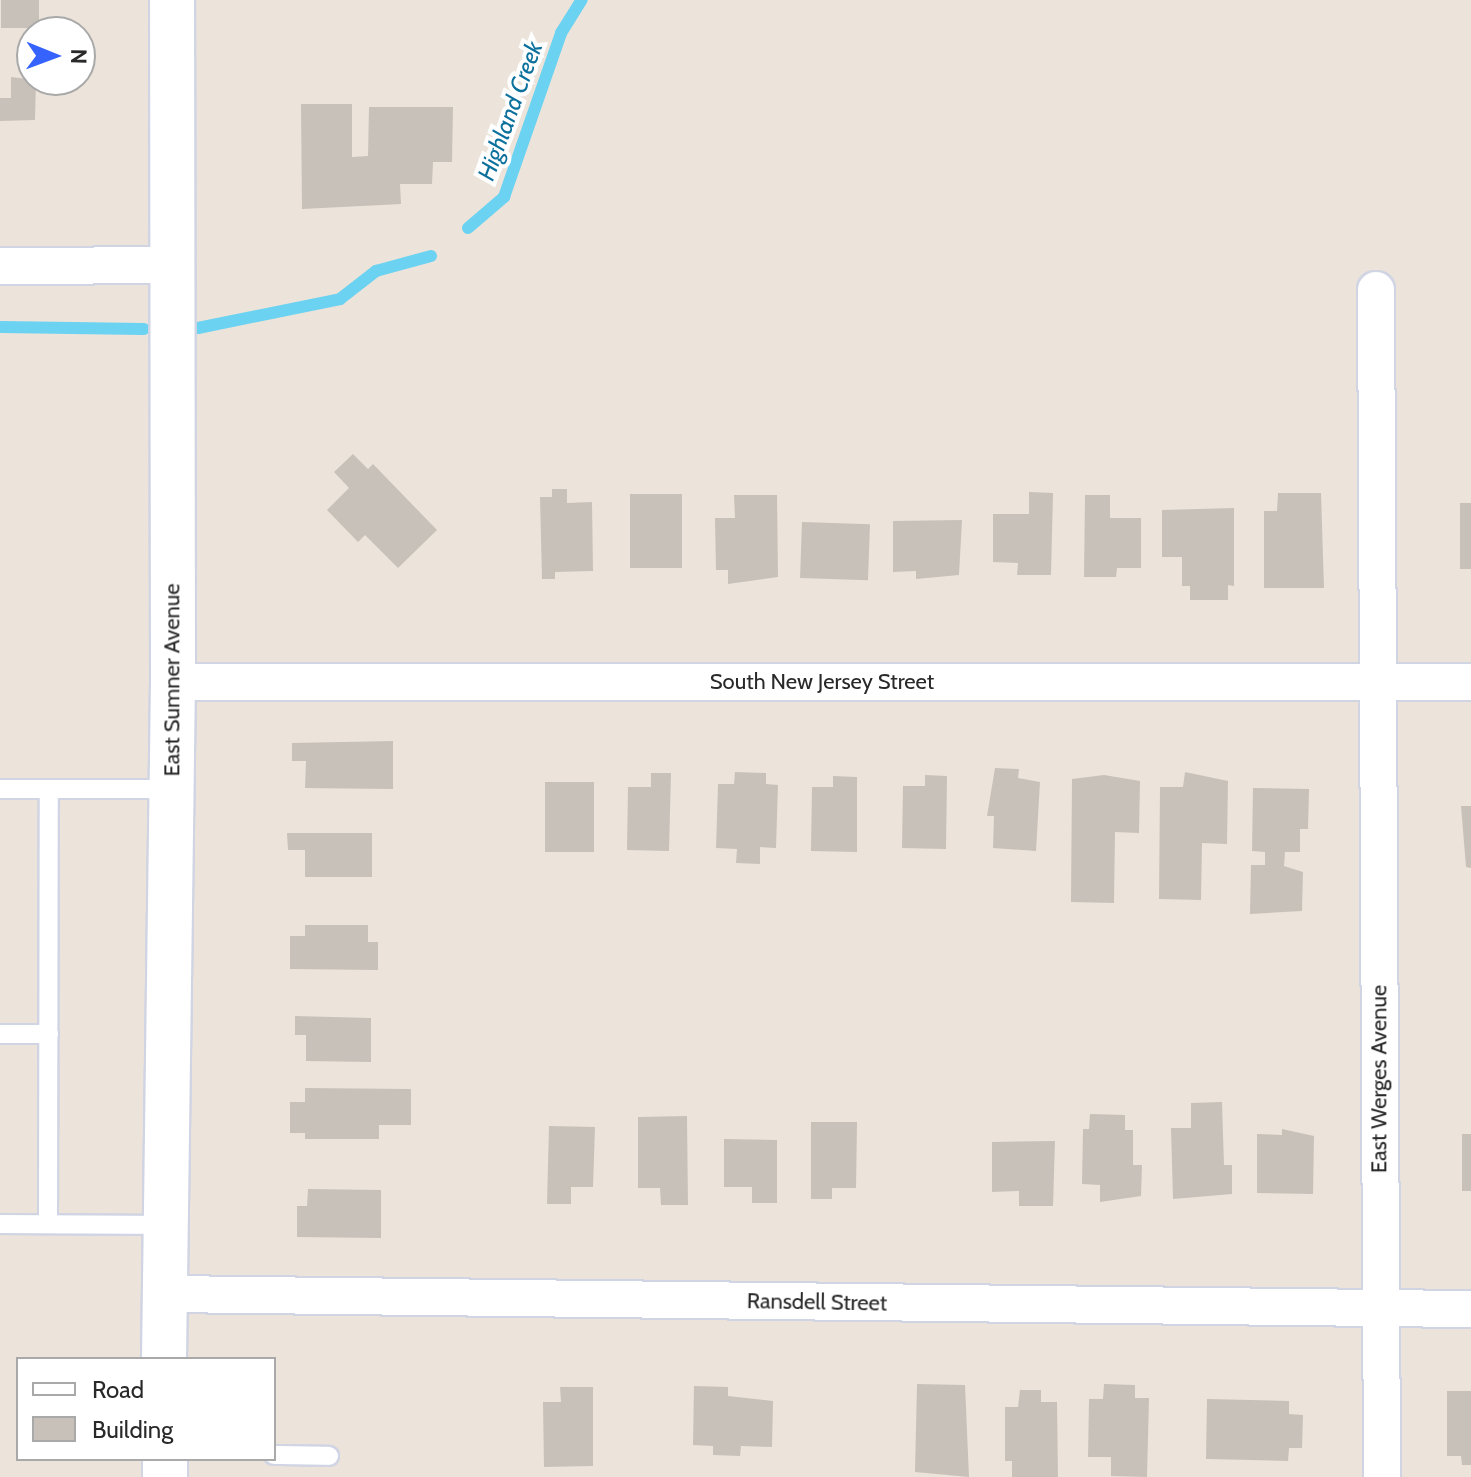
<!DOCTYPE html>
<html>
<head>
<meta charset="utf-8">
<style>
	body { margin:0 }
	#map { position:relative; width:1471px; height:1477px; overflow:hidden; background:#ece4da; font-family:Cabin,sans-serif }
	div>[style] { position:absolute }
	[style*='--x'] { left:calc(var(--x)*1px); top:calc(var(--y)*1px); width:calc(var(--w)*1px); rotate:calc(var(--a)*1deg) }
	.stream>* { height:12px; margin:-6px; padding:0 6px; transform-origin:6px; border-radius:6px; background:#6bd2f1 }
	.building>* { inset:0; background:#c7c1ba; transform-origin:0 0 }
	.roads { filter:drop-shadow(2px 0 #d0d4e3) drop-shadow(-2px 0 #d0d4e3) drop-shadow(0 2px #d0d4e3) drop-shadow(0 -2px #d0d4e3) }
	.service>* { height:18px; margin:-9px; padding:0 9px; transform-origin:9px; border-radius:9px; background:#fff }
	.minor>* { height:36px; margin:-18px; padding:0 18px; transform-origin:18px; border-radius:18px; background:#fff }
	.tertiary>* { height:44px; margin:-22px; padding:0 22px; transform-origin:22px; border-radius:22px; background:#fff }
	span { translate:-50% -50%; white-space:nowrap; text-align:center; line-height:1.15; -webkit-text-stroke:8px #fff; paint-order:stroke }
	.street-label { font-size:22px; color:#292929 }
	.water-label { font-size:24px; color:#0b709c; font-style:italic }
	.legend { position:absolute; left:16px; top:1357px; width:260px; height:104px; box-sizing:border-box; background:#fff; border:2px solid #a9a9a9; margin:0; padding:10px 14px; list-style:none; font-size:24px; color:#292929 }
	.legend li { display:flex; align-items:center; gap:16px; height:40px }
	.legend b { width:40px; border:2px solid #a9a9a9 }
	.north { position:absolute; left:16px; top:16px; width:80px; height:80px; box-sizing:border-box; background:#fff; border:2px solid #a9a9a9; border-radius:50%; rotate:91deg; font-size:22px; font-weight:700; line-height:32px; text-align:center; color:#292929 }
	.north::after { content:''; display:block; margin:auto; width:28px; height:36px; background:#3663fd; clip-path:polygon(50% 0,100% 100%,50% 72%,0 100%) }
</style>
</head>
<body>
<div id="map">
	<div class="stream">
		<div style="--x:468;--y:228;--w:48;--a:-40.7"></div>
		<div style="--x:504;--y:197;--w:174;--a:-70.8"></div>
		<div style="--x:561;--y:33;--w:39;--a:-58"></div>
		<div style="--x:0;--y:327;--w:144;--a:0.8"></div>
		<div style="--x:198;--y:328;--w:145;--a:-11.5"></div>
		<div style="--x:340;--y:299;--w:46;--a:-37.9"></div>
		<div style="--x:376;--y:271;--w:57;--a:-15.3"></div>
	</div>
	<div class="building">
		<div style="left:1px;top:0;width:38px;height:28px"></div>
		<div style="clip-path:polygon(11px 77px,36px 80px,35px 120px,0 121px,0 98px,11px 98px)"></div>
		<div style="clip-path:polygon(301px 104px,352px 104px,352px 157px,368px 156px,369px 107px,453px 107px,452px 162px,433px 162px,432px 184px,400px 184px,401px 204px,302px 209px)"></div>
		<div style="clip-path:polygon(353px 454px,368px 469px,373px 464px,437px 530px,398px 568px,365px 535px,358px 542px,327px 510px,349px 488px,334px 472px)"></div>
		<div style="clip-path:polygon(552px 489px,567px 489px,567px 503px,592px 502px,593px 571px,555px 572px,555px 579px,542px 579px,540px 497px,552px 497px)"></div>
		<div style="clip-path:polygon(1029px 492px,1053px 493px,1051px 575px,1017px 575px,1018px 563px,993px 562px,993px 514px,1029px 514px)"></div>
		<div style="clip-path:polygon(1278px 493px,1321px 493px,1324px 588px,1264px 588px,1264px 511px,1277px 511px)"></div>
		<div style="left:630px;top:494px;width:52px;height:74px"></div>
		<div style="clip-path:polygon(734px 495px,777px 495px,778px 577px,728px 584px,728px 570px,716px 570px,715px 518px,735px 518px)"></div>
		<div style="clip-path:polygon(1085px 495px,1110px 495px,1110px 518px,1141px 518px,1141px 568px,1117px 568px,1116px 577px,1084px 577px)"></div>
		<div style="left:1460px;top:503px;width:11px;height:66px"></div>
		<div style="clip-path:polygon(1234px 508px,1234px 586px,1228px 585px,1228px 600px,1190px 600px,1190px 586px,1182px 586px,1182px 557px,1162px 557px,1162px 510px)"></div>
		<div style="clip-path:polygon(962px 520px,959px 575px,916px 579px,916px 571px,893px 572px,893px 521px)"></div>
		<div style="left:802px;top:522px;width:68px;height:56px;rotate:2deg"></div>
		<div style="clip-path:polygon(393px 741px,393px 789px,305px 788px,306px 761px,292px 761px,292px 743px)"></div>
		<div style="clip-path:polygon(995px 768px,1019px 769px,1018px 778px,1040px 782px,1036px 851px,993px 848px,994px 816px,987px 816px)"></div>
		<div style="clip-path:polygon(735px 772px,766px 773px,766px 784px,778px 785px,776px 848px,760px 847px,760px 864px,736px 863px,737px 849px,716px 848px,718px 784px,734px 784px)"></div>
		<div style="clip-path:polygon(1185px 772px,1228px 781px,1227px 844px,1202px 843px,1201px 900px,1159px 899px,1160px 787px,1183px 787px)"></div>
		<div style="clip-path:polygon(651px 773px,671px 773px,669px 851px,627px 850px,628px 787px,651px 787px)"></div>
		<div style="clip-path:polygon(925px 775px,947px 776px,946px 849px,902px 848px,903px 786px,925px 786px)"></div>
		<div style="clip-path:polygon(1104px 775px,1140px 781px,1139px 833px,1115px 832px,1114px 903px,1071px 902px,1072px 779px)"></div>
		<div style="clip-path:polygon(833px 776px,857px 777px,857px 852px,811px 851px,812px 787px,833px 787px)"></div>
		<div style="left:545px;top:782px;width:49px;height:70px"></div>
		<div style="clip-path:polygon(1253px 788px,1309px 789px,1308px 829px,1300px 829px,1300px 852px,1285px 852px,1284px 866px,1303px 872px,1302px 911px,1250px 914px,1251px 865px,1265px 865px,1265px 852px,1252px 851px)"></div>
		<div style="clip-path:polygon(1461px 806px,1471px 806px,1471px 868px,1466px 867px)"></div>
		<div style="clip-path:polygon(287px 833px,372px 833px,372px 877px,305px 877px,305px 850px,288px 850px)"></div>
		<div style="clip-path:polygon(305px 925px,368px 925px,368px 942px,378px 942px,378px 970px,290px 969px,290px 936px,305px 936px)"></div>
		<div style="clip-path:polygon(295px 1016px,371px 1018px,371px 1062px,306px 1061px,306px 1035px,295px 1035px)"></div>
		<div style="clip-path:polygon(305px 1088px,411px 1089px,411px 1125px,379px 1125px,379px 1139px,305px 1139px,305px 1133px,290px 1133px,290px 1102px,305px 1102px)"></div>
		<div style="clip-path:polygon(1222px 1102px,1224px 1165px,1232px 1165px,1232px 1194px,1173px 1199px,1171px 1128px,1191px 1128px,1191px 1103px)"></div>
		<div style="clip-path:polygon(1090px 1114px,1125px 1115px,1125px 1130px,1133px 1130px,1133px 1165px,1142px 1165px,1141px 1196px,1100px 1202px,1100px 1185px,1082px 1184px,1083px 1129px,1089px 1129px)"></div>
		<div style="clip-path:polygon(687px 1116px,688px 1205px,661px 1205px,660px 1188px,638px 1188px,638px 1117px)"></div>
		<div style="clip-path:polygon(811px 1122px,857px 1122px,856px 1188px,832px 1188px,832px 1199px,811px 1199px)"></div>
		<div style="clip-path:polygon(549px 1126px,595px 1127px,593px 1187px,571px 1187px,571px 1204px,547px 1204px)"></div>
		<div style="clip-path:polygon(1282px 1129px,1314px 1136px,1313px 1194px,1257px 1193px,1257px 1134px,1282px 1135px)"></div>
		<div style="left:1462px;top:1134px;width:9px;height:57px"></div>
		<div style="clip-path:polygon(724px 1139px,777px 1140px,777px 1203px,752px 1203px,752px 1187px,724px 1187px)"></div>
		<div style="clip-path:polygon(1055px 1141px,1053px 1206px,1019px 1206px,1019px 1191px,992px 1192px,992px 1142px)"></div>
		<div style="clip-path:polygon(308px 1189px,381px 1190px,381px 1238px,297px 1237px,297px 1206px,307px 1206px)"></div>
		<div style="clip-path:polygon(917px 1384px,965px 1385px,969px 1477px,915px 1472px)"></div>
		<div style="clip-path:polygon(1104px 1384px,1135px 1385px,1135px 1398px,1149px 1398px,1147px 1477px,1111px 1476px,1111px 1457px,1088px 1457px,1089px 1399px,1103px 1399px)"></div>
		<div style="clip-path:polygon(694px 1386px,728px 1387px,728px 1396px,773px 1401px,772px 1447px,741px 1446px,740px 1456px,713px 1455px,713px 1446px,693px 1445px)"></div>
		<div style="clip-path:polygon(560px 1387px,593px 1387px,593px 1466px,544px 1467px,543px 1402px,561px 1402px)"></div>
		<div style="clip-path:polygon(1020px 1390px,1041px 1390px,1041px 1402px,1057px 1402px,1058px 1477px,1012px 1477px,1012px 1461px,1005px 1461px,1005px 1407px,1018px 1407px)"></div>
		<div style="clip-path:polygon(1447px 1391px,1471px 1391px,1471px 1465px,1462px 1465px,1461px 1456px,1447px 1456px)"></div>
		<div style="clip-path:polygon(1207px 1399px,1289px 1401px,1289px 1414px,1303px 1415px,1302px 1448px,1289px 1448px,1288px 1461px,1206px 1459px)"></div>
	</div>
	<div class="roads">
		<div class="service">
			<div style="--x:0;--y:789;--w:171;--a:0"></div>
			<div style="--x:0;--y:1034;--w:49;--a:0"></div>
			<div style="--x:0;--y:1224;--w:165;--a:0.3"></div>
			<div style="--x:48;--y:1224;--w:435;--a:-89.9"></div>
			<div style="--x:274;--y:1455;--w:55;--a:1"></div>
		</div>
		<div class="minor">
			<div style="--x:0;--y:266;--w:173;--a:-0.3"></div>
			<div style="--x:1376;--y:290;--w:1187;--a:89.71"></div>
			<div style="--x:173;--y:682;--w:1298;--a:0"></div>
			<div style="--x:164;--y:1294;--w:1307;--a:0.66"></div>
		</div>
		<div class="tertiary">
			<div style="--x:164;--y:1359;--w:677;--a:-89.24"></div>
			<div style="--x:173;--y:682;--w:682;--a:-90.08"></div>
			<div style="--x:165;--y:1477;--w:18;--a:-90"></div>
		</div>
	</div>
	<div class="street-label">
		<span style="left:172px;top:680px;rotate:-90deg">East Sumner Avenue</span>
		<span style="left:822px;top:682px">South New Jersey Street</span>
		<span style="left:1379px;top:1079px;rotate:-90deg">East Werges Avenue</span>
		<span style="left:817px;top:1302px;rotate:1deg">Ransdell Street</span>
	</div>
	<div class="water-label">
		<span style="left:510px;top:111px;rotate:-70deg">Highland Creek</span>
	</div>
	<ul class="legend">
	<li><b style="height:10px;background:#fff"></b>Road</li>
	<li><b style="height:22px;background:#c7c1ba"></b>Building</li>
	</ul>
	<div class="north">N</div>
</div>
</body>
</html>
